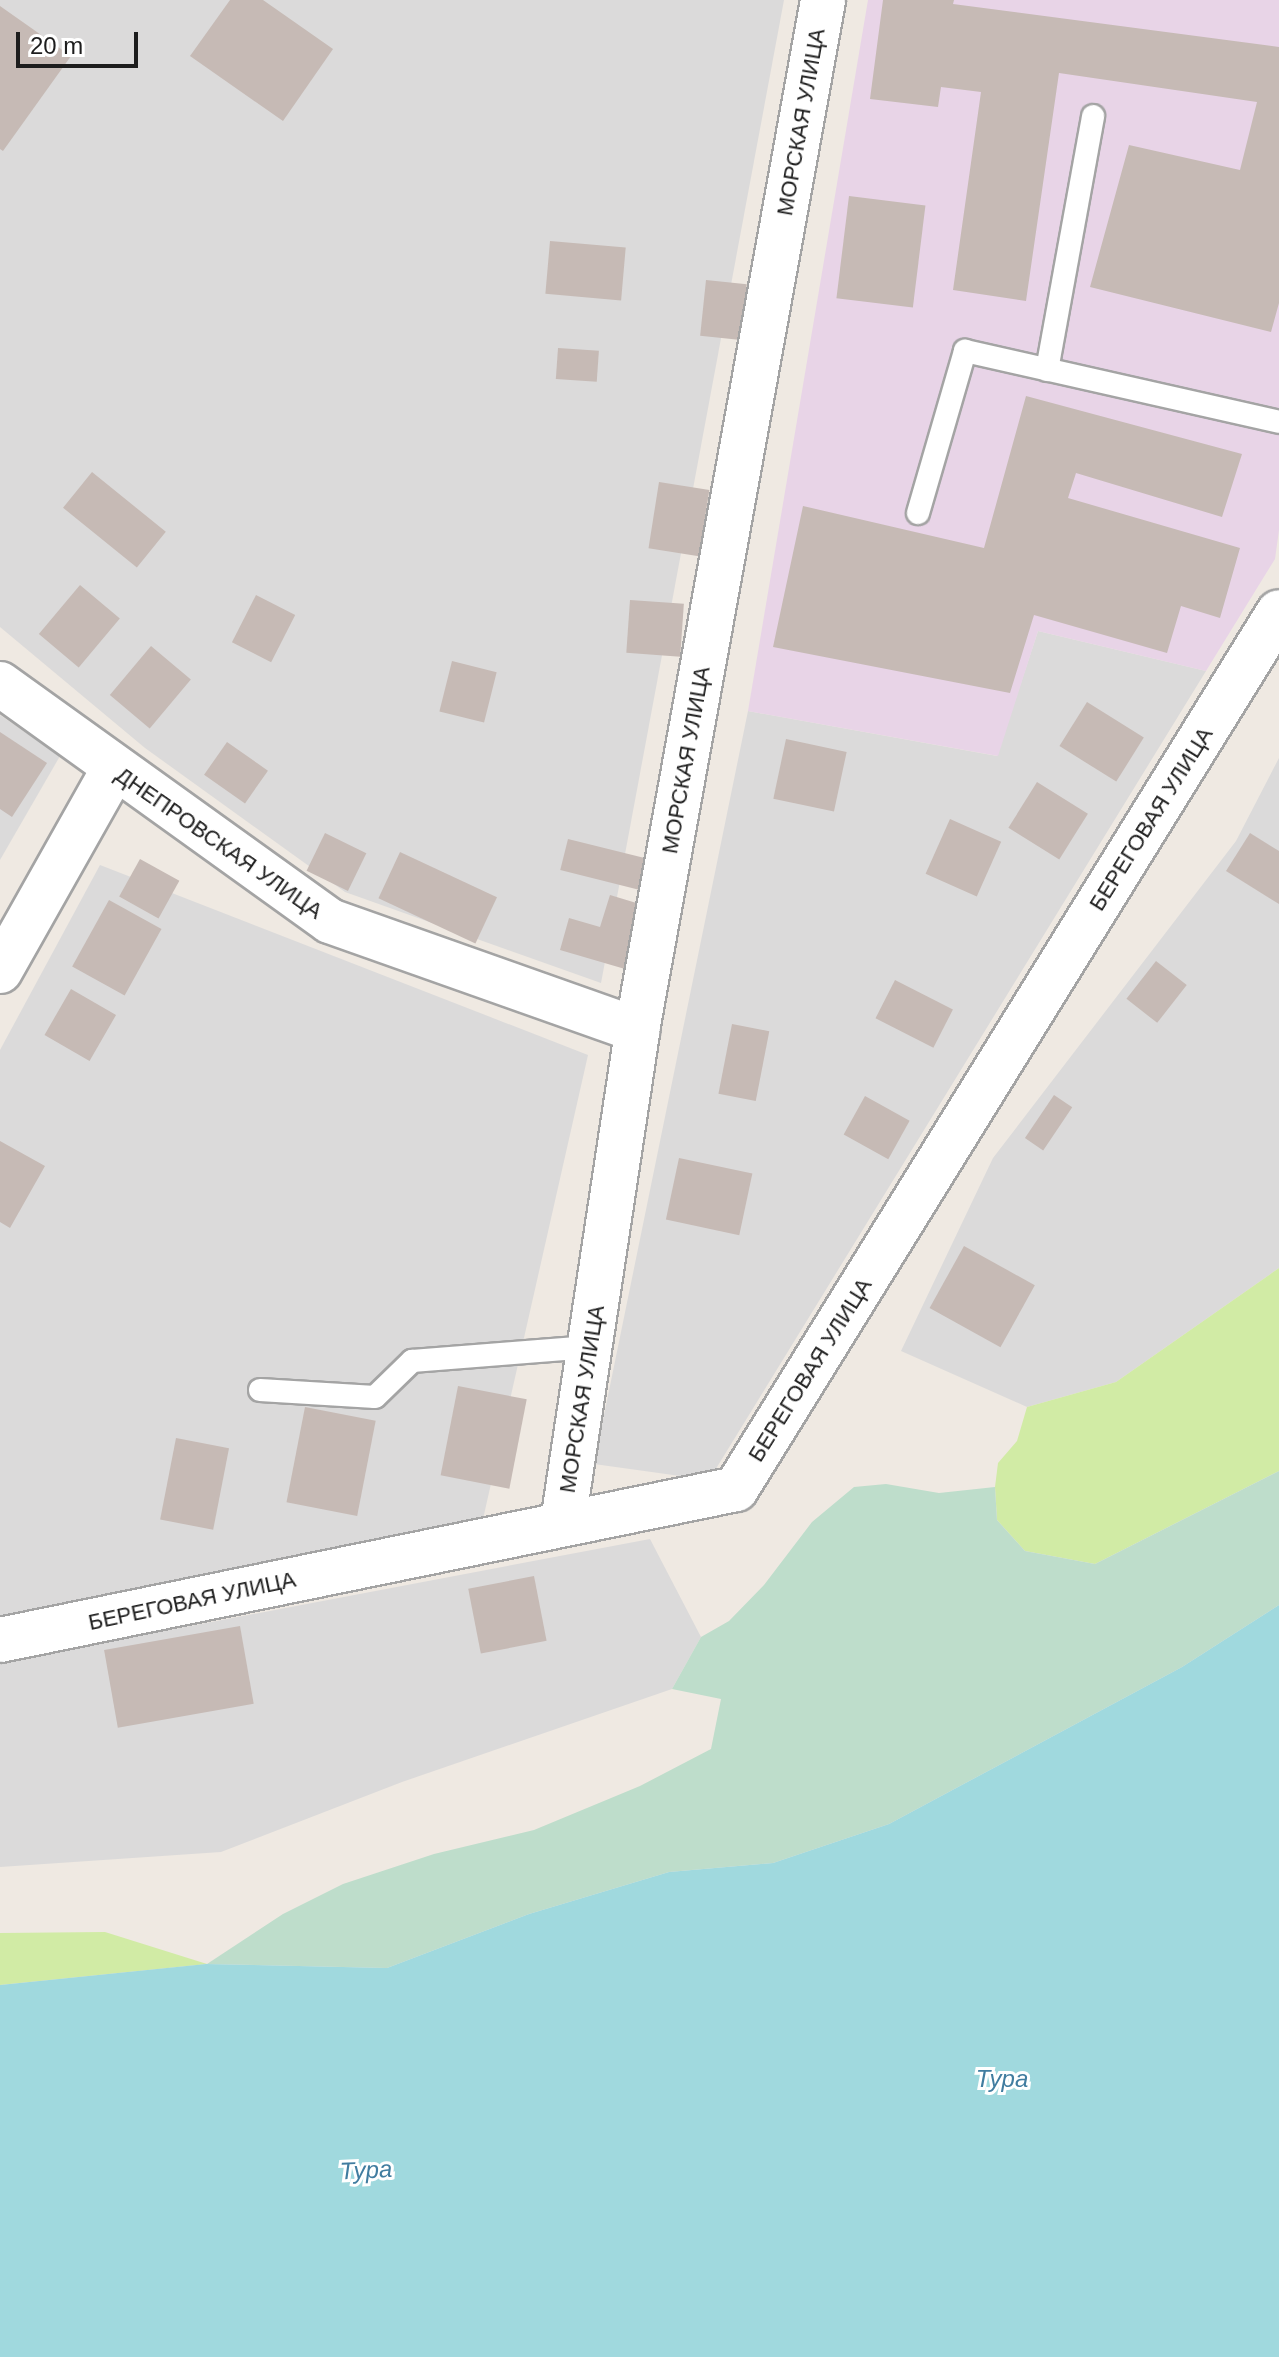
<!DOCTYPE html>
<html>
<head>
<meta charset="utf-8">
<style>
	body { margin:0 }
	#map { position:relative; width:1279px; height:2357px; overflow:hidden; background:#efe9e2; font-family:Helvetica,sans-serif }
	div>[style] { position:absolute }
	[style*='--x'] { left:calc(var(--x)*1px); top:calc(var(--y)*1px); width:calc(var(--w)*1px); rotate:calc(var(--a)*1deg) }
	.residential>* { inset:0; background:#dbdada }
	.industrial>* { inset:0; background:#e8d4e7 }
	.grass>* { inset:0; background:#d1eba5 }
	.wetland>* { inset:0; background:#beddcb }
	.water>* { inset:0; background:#a0d9de }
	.building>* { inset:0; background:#c6bab5; transform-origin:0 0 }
	.roads { filter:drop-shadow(2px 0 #a4a4a4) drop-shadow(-2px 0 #a4a4a4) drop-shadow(0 2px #a4a4a4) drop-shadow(0 -2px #a4a4a4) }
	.service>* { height:22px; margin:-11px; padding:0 11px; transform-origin:11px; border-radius:11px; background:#fff }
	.minor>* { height:44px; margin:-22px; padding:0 22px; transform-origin:22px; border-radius:22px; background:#fff }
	span { translate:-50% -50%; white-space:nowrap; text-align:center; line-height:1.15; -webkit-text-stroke:6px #fff; paint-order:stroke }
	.street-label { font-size:22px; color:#1d1d1d }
	.water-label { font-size:24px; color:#417da0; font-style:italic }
	.scale { position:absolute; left:16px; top:32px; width:122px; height:36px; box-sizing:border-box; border:4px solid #1d1d1d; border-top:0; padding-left:10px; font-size:24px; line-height:28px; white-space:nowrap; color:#1d1d1d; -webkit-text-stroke:6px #fff; paint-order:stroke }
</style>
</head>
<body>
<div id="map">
	<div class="residential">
		<div style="clip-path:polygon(0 0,784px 0,601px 983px,345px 892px,145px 748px,0 627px)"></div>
		<div style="clip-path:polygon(1038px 631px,1206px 671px,709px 1480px,594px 1464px,748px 711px,997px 756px)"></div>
		<div style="clip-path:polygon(0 715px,60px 756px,0 860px)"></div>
		<div style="clip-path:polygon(1279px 758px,1279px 1268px,1116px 1382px,1027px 1407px,901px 1351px,993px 1158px,1236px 841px)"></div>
		<div style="clip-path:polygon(100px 865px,588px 1055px,483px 1519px,0 1621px,0 1050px)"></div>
		<div style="clip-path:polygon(650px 1539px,701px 1637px,672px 1689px,402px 1782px,221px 1852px,0 1867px,0 1662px)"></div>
	</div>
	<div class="industrial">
		<div style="clip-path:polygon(868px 0,1279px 0,1279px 530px,1275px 559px,1206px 671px,1038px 631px,998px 756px,748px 711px)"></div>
	</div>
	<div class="grass">
		<div style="clip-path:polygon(1279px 1268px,1279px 1471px,1095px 1564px,1025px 1551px,997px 1520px,995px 1487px,998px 1463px,1017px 1441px,1027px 1407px,1116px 1382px)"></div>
		<div style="clip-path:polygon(105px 1932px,207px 1964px,0 1985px,0 1933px)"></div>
	</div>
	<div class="wetland">
		<div style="clip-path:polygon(1279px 1471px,1279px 1605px,1182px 1667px,889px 1824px,773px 1863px,669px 1872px,529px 1914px,387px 1968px,207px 1964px,283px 1914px,343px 1884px,434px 1854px,534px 1830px,640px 1786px,711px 1749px,721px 1699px,672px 1689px,701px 1637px,729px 1621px,764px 1585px,812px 1522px,854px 1487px,886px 1484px,939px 1493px,995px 1487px,997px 1520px,1025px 1551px,1095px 1564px)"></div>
	</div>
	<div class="water">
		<div style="clip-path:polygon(1279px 1605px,1279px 2357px,0 2357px,0 1985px,206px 1964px,387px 1968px,529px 1914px,669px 1872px,773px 1863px,889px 1824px,1182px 1667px)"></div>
	</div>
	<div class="building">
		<div style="clip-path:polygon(230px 0,263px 0,333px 49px,283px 121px,190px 56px)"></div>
		<div style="clip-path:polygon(883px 0,954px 0,953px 4px,1279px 47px,1279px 303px,1271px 332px,1090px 287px,1129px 145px,1240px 170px,1257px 102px,1059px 73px,1026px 301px,953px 290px,981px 92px,941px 87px,938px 107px,870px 99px)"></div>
		<div style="clip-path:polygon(0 6px,71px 56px,3px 151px,0 149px)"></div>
		<div style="left:849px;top:196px;width:77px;height:103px;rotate:7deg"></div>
		<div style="left:550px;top:241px;width:76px;height:53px;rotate:5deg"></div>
		<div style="left:706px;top:280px;width:41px;height:56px;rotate:6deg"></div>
		<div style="left:558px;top:348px;width:41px;height:31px;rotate:4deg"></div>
		<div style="clip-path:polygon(1026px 396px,1242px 454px,1222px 517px,1076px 473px,1068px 498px,1240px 548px,1220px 618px,1181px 606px,1167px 653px,1034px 615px,1010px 693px,773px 647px,803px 506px,984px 548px)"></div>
		<div style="left:92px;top:472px;width:95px;height:46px;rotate:39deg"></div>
		<div style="left:659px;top:482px;width:51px;height:67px;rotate:9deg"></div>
		<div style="left:80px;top:585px;width:52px;height:64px;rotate:40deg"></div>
		<div style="left:256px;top:595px;width:44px;height:53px;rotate:27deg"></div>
		<div style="left:630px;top:600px;width:54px;height:53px;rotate:4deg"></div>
		<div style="left:151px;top:646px;width:52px;height:64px;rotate:40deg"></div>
		<div style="left:452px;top:661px;width:46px;height:52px;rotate:14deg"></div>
		<div style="left:1087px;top:702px;width:67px;height:52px;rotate:32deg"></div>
		<div style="clip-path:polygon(0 732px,47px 763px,12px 817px,0 809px)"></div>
		<div style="left:786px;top:739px;width:62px;height:61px;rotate:12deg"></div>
		<div style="left:227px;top:742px;width:50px;height:40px;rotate:35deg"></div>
		<div style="left:1037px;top:782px;width:60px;height:54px;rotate:32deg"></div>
		<div style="left:950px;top:819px;width:56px;height:60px;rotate:24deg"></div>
		<div style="left:325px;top:833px;width:46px;height:42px;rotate:26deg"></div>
		<div style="clip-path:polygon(1250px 833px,1279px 851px,1279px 904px,1226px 871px)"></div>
		<div style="left:568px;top:839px;width:81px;height:32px;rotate:14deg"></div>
		<div style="left:400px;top:852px;width:107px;height:51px;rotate:25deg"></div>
		<div style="left:140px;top:859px;width:45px;height:43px;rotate:29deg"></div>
		<div style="clip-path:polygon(610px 895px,643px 905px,625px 969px,560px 950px,569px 918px,600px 927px)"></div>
		<div style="left:109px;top:900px;width:60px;height:76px;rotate:29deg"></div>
		<div style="left:1156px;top:961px;width:39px;height:48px;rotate:38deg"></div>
		<div style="left:895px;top:980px;width:65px;height:43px;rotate:27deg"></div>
		<div style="left:71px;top:989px;width:52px;height:53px;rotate:30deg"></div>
		<div style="left:732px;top:1024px;width:38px;height:71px;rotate:11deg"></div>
		<div style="left:1054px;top:1095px;width:22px;height:52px;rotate:34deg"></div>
		<div style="left:865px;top:1096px;width:51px;height:44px;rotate:29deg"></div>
		<div style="clip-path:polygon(0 1141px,45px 1166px,10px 1228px,0 1222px)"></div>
		<div style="left:679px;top:1158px;width:75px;height:63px;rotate:12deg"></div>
		<div style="left:964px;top:1246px;width:81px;height:71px;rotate:29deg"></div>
		<div style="left:458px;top:1386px;width:70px;height:91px;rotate:11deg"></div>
		<div style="left:305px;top:1407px;width:72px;height:97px;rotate:11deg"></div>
		<div style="left:176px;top:1438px;width:54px;height:83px;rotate:11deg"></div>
		<div style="left:534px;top:1576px;width:66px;height:67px;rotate:79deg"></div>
		<div style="left:240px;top:1626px;width:79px;height:138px;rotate:80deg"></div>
	</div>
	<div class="roads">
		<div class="service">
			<div style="--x:1047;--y:370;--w:258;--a:-79.7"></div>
			<div style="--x:918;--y:513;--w:169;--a:-73.8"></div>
			<div style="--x:965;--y:351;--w:322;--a:12.7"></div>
			<div style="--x:260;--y:1390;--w:115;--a:3.5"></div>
			<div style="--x:375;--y:1397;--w:52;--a:-44.2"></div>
			<div style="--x:412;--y:1361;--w:178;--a:-4.5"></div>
		</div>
		<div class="minor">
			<div style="--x:0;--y:684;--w:406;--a:35.7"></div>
			<div style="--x:330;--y:921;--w:326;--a:19.5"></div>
			<div style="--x:0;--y:971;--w:232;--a:-60.6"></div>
			<div style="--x:563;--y:1522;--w:498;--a:-81.4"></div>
			<div style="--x:637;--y:1030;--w:1047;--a:-79.76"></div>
			<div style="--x:0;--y:1640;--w:751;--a:-11.59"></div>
			<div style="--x:736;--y:1489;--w:1031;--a:-58.24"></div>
		</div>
	</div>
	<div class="street-label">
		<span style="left:801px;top:122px;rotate:-80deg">МОРСКАЯ УЛИЦА</span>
		<span style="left:686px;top:760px;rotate:-80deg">МОРСКАЯ УЛИЦА</span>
		<span style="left:1151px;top:819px;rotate:-58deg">БЕРЕГОВАЯ УЛИЦА</span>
		<span style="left:219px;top:843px;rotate:35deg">ДНЕПРОВСКАЯ УЛИЦА</span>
		<span style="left:810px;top:1370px;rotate:-58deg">БЕРЕГОВАЯ УЛИЦА</span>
		<span style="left:582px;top:1399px;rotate:-81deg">МОРСКАЯ УЛИЦА</span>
		<span style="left:192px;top:1601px;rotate:-12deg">БЕРЕГОВАЯ УЛИЦА</span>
	</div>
	<div class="water-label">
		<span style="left:1002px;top:2079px">Тура</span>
		<span style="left:366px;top:2170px;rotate:-3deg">Тура</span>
	</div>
	<div class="scale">20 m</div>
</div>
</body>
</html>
